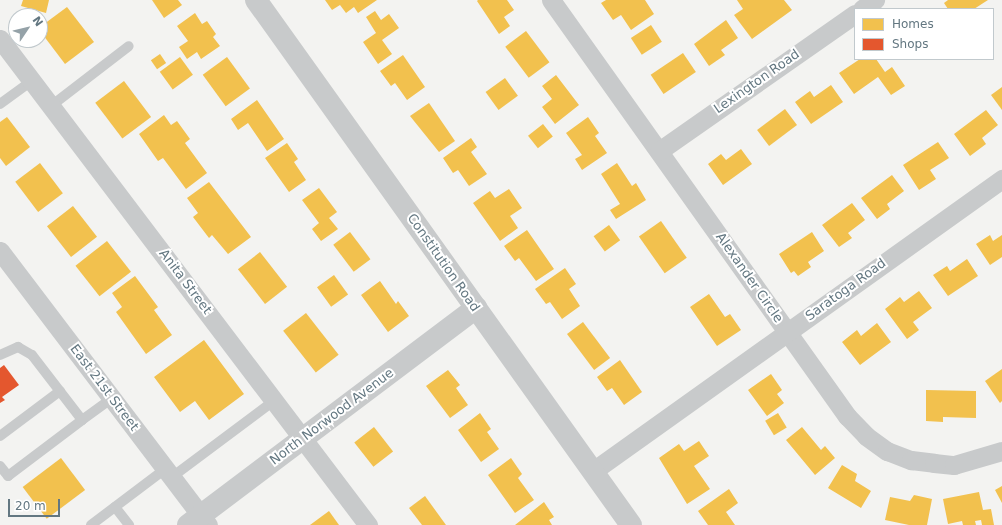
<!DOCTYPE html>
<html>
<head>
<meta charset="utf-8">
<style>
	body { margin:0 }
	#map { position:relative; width:1002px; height:525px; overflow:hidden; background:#f3f3f1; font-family:"DejaVu Sans",sans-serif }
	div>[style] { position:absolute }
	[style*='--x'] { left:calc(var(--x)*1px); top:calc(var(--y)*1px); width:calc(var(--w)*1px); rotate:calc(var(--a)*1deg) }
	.homes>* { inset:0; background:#f2c14e; transform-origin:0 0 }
	.shops>* { inset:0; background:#e4572e }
	.service>* { height:10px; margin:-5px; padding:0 5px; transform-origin:5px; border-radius:5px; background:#c8cacb }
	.minor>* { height:19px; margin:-9.5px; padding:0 9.5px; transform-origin:9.5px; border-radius:9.5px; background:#c8cacb }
	.tertiary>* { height:22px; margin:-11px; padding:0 11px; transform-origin:11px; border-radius:11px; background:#c8cacb }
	span { translate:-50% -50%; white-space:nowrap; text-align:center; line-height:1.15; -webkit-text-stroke:4px #fff; paint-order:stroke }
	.street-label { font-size:13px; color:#637781 }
	.legend { position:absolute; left:854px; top:8px; width:140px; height:52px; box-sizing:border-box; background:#fff; border:1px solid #c1c9cd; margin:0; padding:5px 7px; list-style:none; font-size:12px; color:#637781 }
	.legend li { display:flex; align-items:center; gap:8px; height:20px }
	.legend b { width:20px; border:1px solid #c1c9cd }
	.north { position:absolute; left:8px; top:8px; width:40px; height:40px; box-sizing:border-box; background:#fff; border:1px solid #c1c9cd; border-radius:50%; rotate:55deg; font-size:11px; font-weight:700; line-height:16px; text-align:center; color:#637781 }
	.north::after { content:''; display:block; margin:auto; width:14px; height:18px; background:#95a2a8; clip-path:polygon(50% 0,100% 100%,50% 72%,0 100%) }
	.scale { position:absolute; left:8px; top:499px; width:52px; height:18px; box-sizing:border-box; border:2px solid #637781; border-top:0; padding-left:5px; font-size:12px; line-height:14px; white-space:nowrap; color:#637781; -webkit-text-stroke:3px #fff; paint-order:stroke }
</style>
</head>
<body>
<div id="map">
	<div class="homes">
		<div style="clip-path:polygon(23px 0,49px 0,46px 13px,21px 6px)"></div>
		<div style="clip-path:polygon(152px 0,178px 0,182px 5px,164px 18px)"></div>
		<div style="clip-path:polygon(325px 0,377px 0,358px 13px,354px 7px,346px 13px,340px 5px,332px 10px)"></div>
		<div style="clip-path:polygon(478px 0,507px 0,514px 10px,504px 17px,510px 26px,499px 34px,477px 1px)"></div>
		<div style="clip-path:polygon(606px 0,645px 0,654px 14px,631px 30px,621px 15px,613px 20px,601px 3px)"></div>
		<div style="clip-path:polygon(737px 0,784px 0,792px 10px,752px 39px,734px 15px,743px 9px)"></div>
		<div style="clip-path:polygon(948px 0,988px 0,974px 9px,948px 9px,944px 3px)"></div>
		<div style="clip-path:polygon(67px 7px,94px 42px,65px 64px,40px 31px,40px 27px)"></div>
		<div style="clip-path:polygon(375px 11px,381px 20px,389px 14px,399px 28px,382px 40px,392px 54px,378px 64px,363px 42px,376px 33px,366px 17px)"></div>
		<div style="clip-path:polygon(195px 13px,202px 24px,207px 21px,216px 34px,213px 37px,220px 46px,201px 59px,197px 52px,187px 59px,179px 47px,188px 41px,177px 26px)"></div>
		<div style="clip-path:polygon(726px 20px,738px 38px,721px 50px,725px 55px,709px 66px,694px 44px)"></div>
		<div style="left:651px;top:25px;width:20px;height:24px;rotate:57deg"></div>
		<div style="left:526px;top:31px;width:39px;height:26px;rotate:53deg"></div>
		<div style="left:683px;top:53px;width:23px;height:39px;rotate:56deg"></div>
		<div style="left:160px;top:54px;width:11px;height:11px;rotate:56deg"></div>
		<div style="clip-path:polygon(403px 55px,425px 87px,407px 100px,395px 83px,391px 86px,380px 71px)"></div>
		<div style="left:180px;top:57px;width:22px;height:25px;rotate:54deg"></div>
		<div style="left:227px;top:57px;width:39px;height:30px;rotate:54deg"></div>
		<div style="clip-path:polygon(860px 59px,876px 59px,885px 72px,892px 67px,905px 86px,891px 95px,878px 77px,854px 94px,839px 73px)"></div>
		<div style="clip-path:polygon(556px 75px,579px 105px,555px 124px,542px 107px,552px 99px,542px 86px)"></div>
		<div style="left:505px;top:78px;width:22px;height:24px;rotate:54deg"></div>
		<div style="left:124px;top:81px;width:45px;height:36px;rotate:53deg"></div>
		<div style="clip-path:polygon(831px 85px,843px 102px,811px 124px,795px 102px,810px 91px,814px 97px)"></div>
		<div style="clip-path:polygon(1002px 87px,1002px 110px,991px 95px)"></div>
		<div style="clip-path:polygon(257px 100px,284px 139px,267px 151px,248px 123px,238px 130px,231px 119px)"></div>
		<div style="clip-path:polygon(429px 103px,455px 141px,439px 152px,410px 116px)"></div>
		<div style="left:785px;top:109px;width:20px;height:35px;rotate:53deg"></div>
		<div style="clip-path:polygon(986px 110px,998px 125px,982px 138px,986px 144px,970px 156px,954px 134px)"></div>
		<div style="clip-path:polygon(164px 115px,171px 125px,177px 121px,190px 139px,185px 143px,207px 173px,186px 189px,163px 158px,158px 161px,139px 134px)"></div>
		<div style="clip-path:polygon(7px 117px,30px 147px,6px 166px,0 158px,0 122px)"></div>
		<div style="clip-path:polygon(588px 117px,599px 133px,595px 136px,607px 153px,582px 170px,575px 159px,582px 155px,566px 133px)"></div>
		<div style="left:543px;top:124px;width:16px;height:19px;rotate:52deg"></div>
		<div style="clip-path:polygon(471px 138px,477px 147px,471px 152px,487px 174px,469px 186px,458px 170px,453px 173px,443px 158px)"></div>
		<div style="clip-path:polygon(938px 142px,949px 158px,930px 170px,936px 179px,919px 190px,903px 165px)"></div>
		<div style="clip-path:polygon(287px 143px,298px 159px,294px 162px,306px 180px,289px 192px,265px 158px)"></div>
		<div style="clip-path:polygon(741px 149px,752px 164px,723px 185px,708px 164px,721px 154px,726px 160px)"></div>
		<div style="left:40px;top:163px;width:38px;height:31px;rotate:53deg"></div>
		<div style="clip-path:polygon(617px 163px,632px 186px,636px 183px,646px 200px,616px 219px,610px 210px,620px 204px,601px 174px)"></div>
		<div style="clip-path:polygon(892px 175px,904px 191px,887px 204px,890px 209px,877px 219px,861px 198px)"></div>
		<div style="clip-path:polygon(209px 182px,251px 237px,228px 254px,212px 235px,209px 238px,193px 217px,198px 213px,187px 198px)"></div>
		<div style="clip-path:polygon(319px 188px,337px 212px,329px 218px,338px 229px,321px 241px,312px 229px,319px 223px,302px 200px)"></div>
		<div style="clip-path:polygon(509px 189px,522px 208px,510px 216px,518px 228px,500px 241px,473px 203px,490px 191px,495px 198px)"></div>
		<div style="clip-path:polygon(852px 203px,865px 220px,848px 233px,852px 238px,839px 247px,822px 225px)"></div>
		<div style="left:73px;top:206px;width:39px;height:33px;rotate:52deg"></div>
		<div style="left:661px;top:221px;width:45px;height:27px;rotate:55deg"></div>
		<div style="left:609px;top:225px;width:19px;height:19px;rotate:54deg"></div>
		<div style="clip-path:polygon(527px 230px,554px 269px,536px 281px,519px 258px,515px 261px,504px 246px)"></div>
		<div style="left:350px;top:232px;width:34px;height:21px;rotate:53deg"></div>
		<div style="clip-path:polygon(812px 232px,824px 251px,808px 262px,811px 267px,798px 276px,794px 271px,791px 273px,779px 254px)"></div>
		<div style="clip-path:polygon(990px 235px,993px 241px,1002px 235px,1002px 257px,990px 265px,976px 244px)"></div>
		<div style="left:107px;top:241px;width:39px;height:40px;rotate:52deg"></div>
		<div style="left:260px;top:252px;width:44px;height:28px;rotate:52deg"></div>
		<div style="clip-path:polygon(967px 259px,978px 276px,948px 296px,933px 275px,947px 266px,950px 271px)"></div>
		<div style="clip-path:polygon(565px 268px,576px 284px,569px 289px,580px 306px,562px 319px,550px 302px,546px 304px,535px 289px)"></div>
		<div style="left:334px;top:275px;width:24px;height:21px;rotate:54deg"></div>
		<div style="clip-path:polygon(135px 276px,158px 307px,154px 310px,172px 335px,146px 354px,116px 312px,122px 307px,112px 293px)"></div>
		<div style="clip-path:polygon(380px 281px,396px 304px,398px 301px,409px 316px,388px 332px,361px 295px)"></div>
		<div style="clip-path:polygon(919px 291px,932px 308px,913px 322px,919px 330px,907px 339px,885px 309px,900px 297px,904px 302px)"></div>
		<div style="clip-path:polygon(709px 294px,725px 317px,730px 314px,741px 330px,717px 346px,690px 307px)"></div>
		<div style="left:306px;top:313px;width:53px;height:29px;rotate:52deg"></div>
		<div style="left:583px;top:322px;width:45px;height:20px;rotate:53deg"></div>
		<div style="clip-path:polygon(877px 323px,891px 342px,860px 365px,842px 342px,857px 330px,861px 336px)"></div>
		<div style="clip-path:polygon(204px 340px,244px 394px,209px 420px,195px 401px,180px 412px,154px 377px)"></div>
		<div style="clip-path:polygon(620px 360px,642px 392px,624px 405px,612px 388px,607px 391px,597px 377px)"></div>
		<div style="clip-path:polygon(1002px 369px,1002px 401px,1000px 403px,985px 381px)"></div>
		<div style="clip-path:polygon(448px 370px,460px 385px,456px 388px,468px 405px,450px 418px,426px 386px)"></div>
		<div style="clip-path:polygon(771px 374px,782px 390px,777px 394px,784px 403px,767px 416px,748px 390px)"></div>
		<div style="clip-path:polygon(926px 390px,976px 391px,976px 418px,943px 417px,943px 422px,926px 421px)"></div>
		<div style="clip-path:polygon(480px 413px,491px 429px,487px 432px,499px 449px,481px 462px,458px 430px)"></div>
		<div style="left:778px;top:413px;width:17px;height:15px;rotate:59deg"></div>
		<div style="left:374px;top:427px;width:31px;height:25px;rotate:52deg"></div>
		<div style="clip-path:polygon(802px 427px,821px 450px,825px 446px,835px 458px,815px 475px,786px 440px)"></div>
		<div style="clip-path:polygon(699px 441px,709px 456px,694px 466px,710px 489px,687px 504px,659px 458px,679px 444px,684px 451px)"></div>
		<div style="left:61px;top:458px;width:40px;height:48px;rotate:53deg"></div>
		<div style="clip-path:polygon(511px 458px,522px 474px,518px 478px,534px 500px,515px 513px,488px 475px)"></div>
		<div style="clip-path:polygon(842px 465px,857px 474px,855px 481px,871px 491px,861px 508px,828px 488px)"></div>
		<div style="clip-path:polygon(1002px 486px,1002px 503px,995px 490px)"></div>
		<div style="clip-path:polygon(729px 489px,738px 503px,726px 512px,735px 525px,708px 525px,698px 511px)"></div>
		<div style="clip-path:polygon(979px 492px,983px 510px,991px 509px,994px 525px,982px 525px,981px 520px,975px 521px,976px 525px,963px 525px,962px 521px,948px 524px,943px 499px)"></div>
		<div style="clip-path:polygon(914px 495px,932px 499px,927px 525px,909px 525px,885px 520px,890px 497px,910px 501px)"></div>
		<div style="clip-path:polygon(425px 496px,446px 525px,422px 525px,409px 508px)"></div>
		<div style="clip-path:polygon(544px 502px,554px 517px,549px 520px,552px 525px,515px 525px)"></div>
		<div style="clip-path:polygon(329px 511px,339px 525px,310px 525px)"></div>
	</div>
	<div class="shops">
		<div style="clip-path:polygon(4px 365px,19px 385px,2px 397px,5px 400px,0 403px,0 368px)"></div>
	</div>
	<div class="service">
		<div style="--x:0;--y:104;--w:39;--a:-36"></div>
		<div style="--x:51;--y:106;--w:98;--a:-37.6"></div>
		<div style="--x:0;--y:355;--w:20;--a:-24"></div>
		<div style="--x:18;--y:347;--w:16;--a:30"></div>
		<div style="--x:32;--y:355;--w:82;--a:52.4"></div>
		<div style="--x:82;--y:420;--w:37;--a:-36"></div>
		<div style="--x:0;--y:436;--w:75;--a:-36.9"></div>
		<div style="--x:0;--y:466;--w:13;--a:51"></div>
		<div style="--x:8;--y:476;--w:93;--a:-37.1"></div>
		<div style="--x:172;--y:477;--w:129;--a:-36.8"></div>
		<div style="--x:115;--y:507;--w:23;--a:52"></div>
		<div style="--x:91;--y:525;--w:93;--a:-37.1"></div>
	</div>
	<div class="minor">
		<div style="--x:551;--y:0;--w:511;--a:54.57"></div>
		<div style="--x:847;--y:416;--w:28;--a:46"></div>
		<div style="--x:866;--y:436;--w:26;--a:36"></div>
		<div style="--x:887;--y:451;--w:26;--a:21"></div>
		<div style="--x:911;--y:460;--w:23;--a:7"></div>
		<div style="--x:934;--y:463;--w:20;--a:6"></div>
		<div style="--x:954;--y:465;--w:50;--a:-16.3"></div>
		<div style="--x:862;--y:9;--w:16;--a:-35"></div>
		<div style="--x:0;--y:39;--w:610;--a:52.87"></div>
		<div style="--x:659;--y:151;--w:239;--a:-35"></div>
		<div style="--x:0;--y:251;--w:344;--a:52.8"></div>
		<div style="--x:593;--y:471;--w:503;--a:-35.52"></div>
	</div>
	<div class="tertiary">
		<div style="--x:256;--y:0;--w:645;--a:54.46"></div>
		<div style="--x:188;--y:525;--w:361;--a:-37"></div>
	</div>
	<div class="street-label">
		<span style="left:757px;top:82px;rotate:-35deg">Lexington Road</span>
		<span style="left:443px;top:263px;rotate:55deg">Constitution Road</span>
		<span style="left:749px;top:278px;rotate:55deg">Alexander Circle</span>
		<span style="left:185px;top:282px;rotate:53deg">Anita Street</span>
		<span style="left:846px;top:290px;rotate:-36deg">Saratoga Road</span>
		<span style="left:104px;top:388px;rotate:53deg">East 21st Street</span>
		<span style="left:332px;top:417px;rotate:-37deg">North Norwood Avenue</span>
	</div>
	<ul class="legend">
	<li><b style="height:11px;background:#f2c14e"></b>Homes</li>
	<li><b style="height:11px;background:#e4572e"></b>Shops</li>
	</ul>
	<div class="north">N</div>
	<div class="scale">20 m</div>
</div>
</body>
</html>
